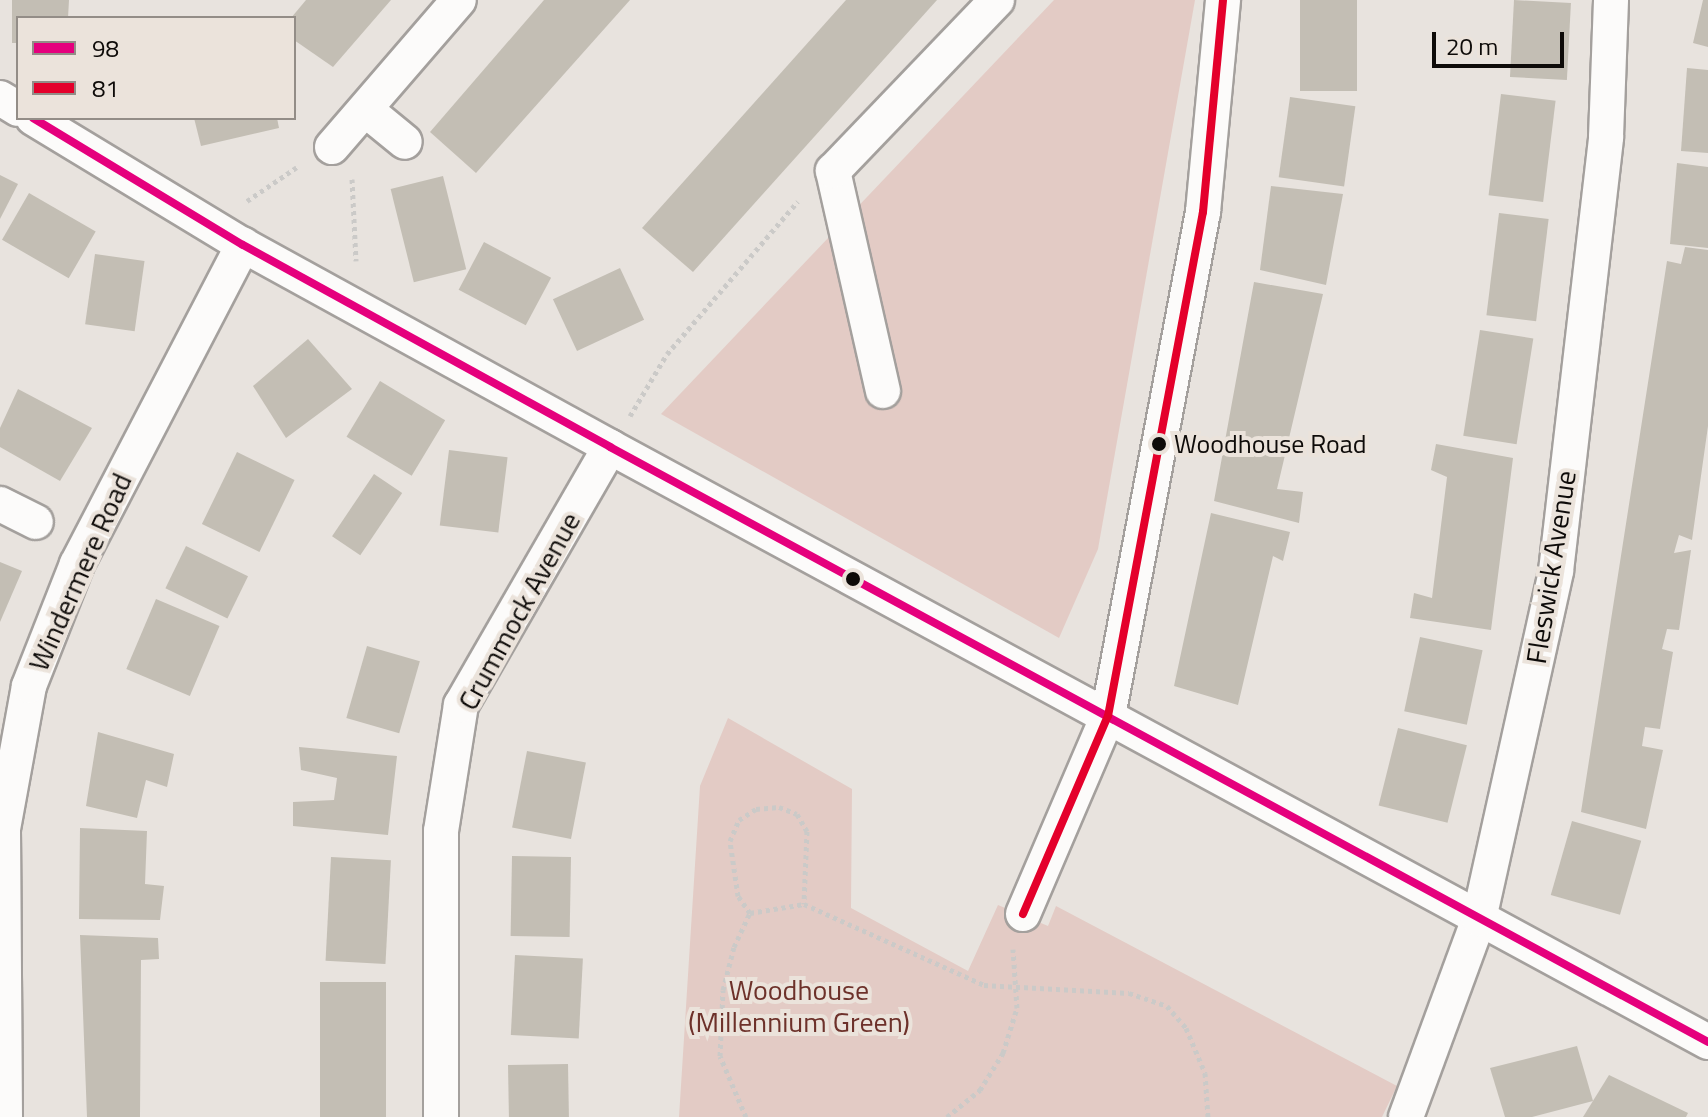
<!DOCTYPE html>
<html>
<head>
<meta charset="utf-8">
<style>
	body { margin:0 }
	#map { position:relative; width:1708px; height:1117px; overflow:hidden; background:#e8e3de; font-family:"Titillium Web",sans-serif }
	div>[style] { position:absolute }
	[style*='--x'] { left:calc(var(--x)*1px); top:calc(var(--y)*1px); width:calc(var(--w)*1px); rotate:calc(var(--a)*1deg) }
	.green>* { inset:0; background:#e3cbc5 }
	.building>* { inset:0; background:#c3beb4; transform-origin:0 0 }
	.path>* { height:5px; margin-top:-2.5px; transform-origin:0; background:repeating-linear-gradient(90deg,#cbcac8 0 4px,transparent 0 8px) }
	.roads { filter:drop-shadow(2px 0 #a4a09d) drop-shadow(-2px 0 #a4a09d) drop-shadow(0 2px #a4a09d) drop-shadow(0 -2px #a4a09d) }
	.street>* { height:34px; margin:-17px; padding:0 17px; transform-origin:17px; border-radius:17px; background:#fcfbfa }
	.bus-1>* { height:8px; margin:-4px; padding:0 4px; transform-origin:4px; border-radius:4px; background:#e5007d }
	.bus-2>* { height:8px; margin:-4px; padding:0 4px; transform-origin:4px; border-radius:4px; background:#e4002b }
	.dots>* { width:22px; height:22px; translate:-50% -50%; box-sizing:border-box; border:4px solid #ebe3db; border-radius:50% }
	span { translate:-50% -50%; white-space:nowrap; text-align:center; line-height:1.15; -webkit-text-stroke:8px #ebe3db; paint-order:stroke }
	.bus-label { font-size:26px; color:#0e0b09 }
	.left { translate:0 -50%; text-align:left }
	.street-label { font-size:28px; color:#0e0b09 }
	.park-label { font-size:28px; color:#6d312a }
	.legend { position:absolute; left:16px; top:16px; width:280px; height:104px; box-sizing:border-box; background:#ebe3db; border:2px solid #938d87; margin:0; padding:10px 14px; list-style:none; font-size:24px; color:#0e0b09 }
	.legend li { display:flex; align-items:center; gap:16px; height:40px }
	.legend b { width:40px; border:2px solid #938d87 }
	.scale { position:absolute; left:1432px; top:32px; width:132px; height:36px; box-sizing:border-box; border:4px solid #0e0b09; border-top:0; padding-left:10px; font-size:24px; line-height:28px; white-space:nowrap; color:#0e0b09; -webkit-text-stroke:6px #ebe3db; paint-order:stroke }
</style>
</head>
<body>
<div id="map">
	<div class="green">
		<div style="clip-path:polygon(1054px 0,1195px 0,1098px 549px,1059px 638px,661px 414px)"></div>
		<div style="clip-path:polygon(728px 718px,852px 789px,851px 908px,968px 971px,998px 905px,1048px 926px,1056px 906px,1397px 1086px,1382px 1117px,679px 1117px,700px 786px)"></div>
	</div>
	<div class="building">
		<div style="clip-path:polygon(12px 0,69px 0,68px 18px,18px 18px,18px 43px,12px 43px)"></div>
		<div style="clip-path:polygon(306px 0,391px 0,333px 67px,294px 40px,291px 18px)"></div>
		<div style="clip-path:polygon(544px 0,630px 0,476px 173px,430px 132px)"></div>
		<div style="clip-path:polygon(846px 0,937px 0,693px 272px,642px 228px)"></div>
		<div style="left:1300px;top:0;width:57px;height:91px"></div>
		<div style="left:1514px;top:0;width:57px;height:77px;rotate:3deg"></div>
		<div style="clip-path:polygon(1703px 0,1708px 0,1708px 47px,1693px 43px)"></div>
		<div style="clip-path:polygon(1687px 68px,1708px 70px,1708px 153px,1681px 151px)"></div>
		<div style="left:1501px;top:94px;width:55px;height:102px;rotate:7deg"></div>
		<div style="left:1290px;top:97px;width:66px;height:81px;rotate:8deg"></div>
		<div style="clip-path:polygon(194px 118px,277px 118px,279px 128px,201px 146px)"></div>
		<div style="clip-path:polygon(1677px 163px,1708px 167px,1708px 248px,1670px 244px)"></div>
		<div style="clip-path:polygon(0 175px,18px 184px,0 219px)"></div>
		<div style="left:443px;top:176px;width:96px;height:54px;rotate:76deg"></div>
		<div style="clip-path:polygon(1271px 186px,1343px 194px,1326px 285px,1260px 270px)"></div>
		<div style="left:29px;top:193px;width:77px;height:54px;rotate:30deg"></div>
		<div style="left:1499px;top:213px;width:50px;height:103px;rotate:7deg"></div>
		<div style="left:484px;top:242px;width:76px;height:54px;rotate:28deg"></div>
		<div style="clip-path:polygon(1685px 247px,1708px 250px,1708px 426px,1692px 540px,1679px 535px,1674px 553px,1691px 550px,1679px 630px,1667px 629px,1662px 649px,1673px 652px,1660px 729px,1645px 727px,1642px 746px,1663px 750px,1646px 829px,1581px 812px,1667px 261px,1681px 264px)"></div>
		<div style="left:95px;top:254px;width:50px;height:71px;rotate:8deg"></div>
		<div style="left:620px;top:268px;width:57px;height:74px;rotate:65deg"></div>
		<div style="clip-path:polygon(1254px 282px,1323px 294px,1277px 489px,1303px 492px,1299px 523px,1214px 501px)"></div>
		<div style="left:1480px;top:330px;width:54px;height:107px;rotate:9deg"></div>
		<div style="clip-path:polygon(308px 339px,352px 389px,286px 438px,253px 386px)"></div>
		<div style="left:380px;top:381px;width:76px;height:65px;rotate:31deg"></div>
		<div style="clip-path:polygon(18px 389px,92px 428px,60px 481px,0 447px,0 428px)"></div>
		<div style="clip-path:polygon(1436px 444px,1513px 458px,1491px 630px,1410px 618px,1414px 593px,1432px 598px,1447px 477px,1431px 470px)"></div>
		<div style="left:449px;top:450px;width:59px;height:76px;rotate:7deg"></div>
		<div style="left:237px;top:452px;width:64px;height:80px;rotate:26deg"></div>
		<div style="left:374px;top:474px;width:34px;height:75px;rotate:34deg"></div>
		<div style="clip-path:polygon(1211px 513px,1290px 532px,1283px 561px,1273px 556px,1238px 705px,1174px 686px)"></div>
		<div style="left:186px;top:546px;width:69px;height:47px;rotate:26deg"></div>
		<div style="clip-path:polygon(0 562px,22px 571px,0 622px)"></div>
		<div style="left:156px;top:599px;width:69px;height:76px;rotate:23deg"></div>
		<div style="left:1420px;top:637px;width:64px;height:76px;rotate:12deg"></div>
		<div style="left:367px;top:646px;width:55px;height:75px;rotate:16deg"></div>
		<div style="left:1398px;top:728px;width:71px;height:80px;rotate:14deg"></div>
		<div style="clip-path:polygon(98px 732px,174px 754px,167px 787px,146px 780px,137px 818px,86px 806px)"></div>
		<div style="clip-path:polygon(299px 747px,397px 756px,388px 835px,293px 826px,293px 802px,334px 800px,337px 778px,301px 770px)"></div>
		<div style="left:527px;top:751px;width:60px;height:78px;rotate:11deg"></div>
		<div style="left:1572px;top:821px;width:72px;height:77px;rotate:16deg"></div>
		<div style="clip-path:polygon(80px 828px,147px 831px,145px 884px,164px 886px,160px 920px,79px 919px)"></div>
		<div style="left:331px;top:857px;width:60px;height:104px;rotate:3deg"></div>
		<div style="left:571px;top:857px;width:80px;height:59px;rotate:91deg"></div>
		<div style="clip-path:polygon(80px 935px,158px 938px,159px 959px,141px 960px,140px 1117px,87px 1117px)"></div>
		<div style="left:515px;top:955px;width:68px;height:80px;rotate:3deg"></div>
		<div style="left:386px;top:982px;width:135px;height:66px;rotate:90deg"></div>
		<div style="clip-path:polygon(1577px 1046px,1593px 1101px,1532px 1117px,1505px 1117px,1490px 1068px)"></div>
		<div style="left:568px;top:1064px;width:53px;height:60px;rotate:89deg"></div>
		<div style="clip-path:polygon(1609px 1075px,1688px 1113px,1686px 1117px,1583px 1117px)"></div>
	</div>
	<div class="path">
		<div style="--x:352;--y:179;--w:82;--a:87.2"></div>
		<div style="--x:247;--y:201;--w:60;--a:-34.2"></div>
		<div style="--x:630;--y:416;--w:72;--a:-59.2"></div>
		<div style="--x:667;--y:354;--w:201;--a:-49.4"></div>
		<div style="--x:750;--y:913;--w:21;--a:-125"></div>
		<div style="--x:738;--y:896;--w:56;--a:-98.3"></div>
		<div style="--x:730;--y:841;--w:23;--a:-67"></div>
		<div style="--x:739;--y:820;--w:20;--a:-33"></div>
		<div style="--x:756;--y:809;--w:23;--a:-5"></div>
		<div style="--x:779;--y:807;--w:19;--a:21"></div>
		<div style="--x:797;--y:814;--w:20;--a:60"></div>
		<div style="--x:807;--y:831;--w:73;--a:92.4"></div>
		<div style="--x:746;--y:1117;--w:66;--a:-113.1"></div>
		<div style="--x:720;--y:1056;--w:66;--a:-87.4"></div>
		<div style="--x:723;--y:990;--w:44;--a:-75.7"></div>
		<div style="--x:734;--y:947;--w:38;--a:-65"></div>
		<div style="--x:750;--y:913;--w:55;--a:-9.5"></div>
		<div style="--x:804;--y:904;--w:197;--a:24.2"></div>
		<div style="--x:984;--y:985;--w:145;--a:3.2"></div>
		<div style="--x:1129;--y:993;--w:40;--a:18.9"></div>
		<div style="--x:1167;--y:1006;--w:29;--a:49"></div>
		<div style="--x:1186;--y:1028;--w:49;--a:67.1"></div>
		<div style="--x:1205;--y:1073;--w:44;--a:86.1"></div>
		<div style="--x:947;--y:1117;--w:43;--a:-39.3"></div>
		<div style="--x:980;--y:1090;--w:44;--a:-58.1"></div>
		<div style="--x:1003;--y:1053;--w:47;--a:-72.7"></div>
		<div style="--x:1017;--y:1008;--w:59;--a:-93.9"></div>
	</div>
	<div class="roads">
		<div class="street">
			<div style="--x:0;--y:98;--w:21;--a:31"></div>
			<div style="--x:366;--y:110;--w:50;--a:39.4"></div>
			<div style="--x:33;--y:118;--w:245;--a:31.2"></div>
			<div style="--x:243;--y:245;--w:419;--a:28.8"></div>
			<div style="--x:610;--y:447;--w:1249;--a:28.45"></div>
			<div style="--x:332;--y:147;--w:194;--a:-49.2"></div>
			<div style="--x:883;--y:391;--w:226;--a:-102.8"></div>
			<div style="--x:833;--y:171;--w:237;--a:-46.2"></div>
			<div style="--x:0;--y:504;--w:40;--a:26.6"></div>
			<div style="--x:1023;--y:914;--w:215;--a:-66.8"></div>
			<div style="--x:1108;--y:716;--w:513;--a:-79.33"></div>
			<div style="--x:1203;--y:212;--w:213;--a:-84.6"></div>
			<div style="--x:5;--y:1117;--w:288;--a:-90.4"></div>
			<div style="--x:3;--y:829;--w:145;--a:-79.7"></div>
			<div style="--x:29;--y:686;--w:131;--a:-68.5"></div>
			<div style="--x:77;--y:564;--w:360;--a:-62.5"></div>
			<div style="--x:441;--y:1117;--w:286;--a:-90"></div>
			<div style="--x:441;--y:831;--w:128;--a:-81"></div>
			<div style="--x:461;--y:705;--w:298;--a:-60"></div>
			<div style="--x:1406;--y:1117;--w:211;--a:-69.8"></div>
			<div style="--x:1479;--y:919;--w:356;--a:-77.5"></div>
			<div style="--x:1556;--y:571;--w:437;--a:-83.4"></div>
			<div style="--x:1606;--y:137;--w:137;--a:-87.9"></div>
		</div>
	</div>
	<div class="bus-1">
		<div style="--x:33;--y:118;--w:245;--a:31.2"></div>
		<div style="--x:243;--y:245;--w:419;--a:28.8"></div>
		<div style="--x:610;--y:447;--w:1249;--a:28.45"></div>
	</div>
	<div class="bus-2">
		<div style="--x:1023;--y:914;--w:215;--a:-66.8"></div>
		<div style="--x:1108;--y:716;--w:513;--a:-79.33"></div>
		<div style="--x:1203;--y:212;--w:213;--a:-84.6"></div>
	</div>
	<div class="dots">
		<div style="left:1159px;top:444px;background:#0e0b09"></div>
		<div style="left:853px;top:579px;background:#0e0b09"></div>
	</div>
	<div class="bus-label">
		<span class="left" style="left:1174px;top:444px">Woodhouse Road</span>
	</div>
	<div class="street-label">
		<span style="left:1551px;top:567px;rotate:-81deg">Fleswick Avenue</span>
		<span style="left:80px;top:572px;rotate:-66deg">Windermere Road</span>
		<span style="left:519px;top:611px;rotate:-61deg">Crummock Avenue</span>
	</div>
	<div class="park-label">
		<span style="left:799px;top:1006px">Woodhouse<br>(Millennium Green)</span>
	</div>
	<ul class="legend">
	<li><b style="height:10px;background:#e5007d"></b>98</li>
	<li><b style="height:10px;background:#e4002b"></b>81</li>
	</ul>
	<div class="scale">20 m</div>
</div>
</body>
</html>
